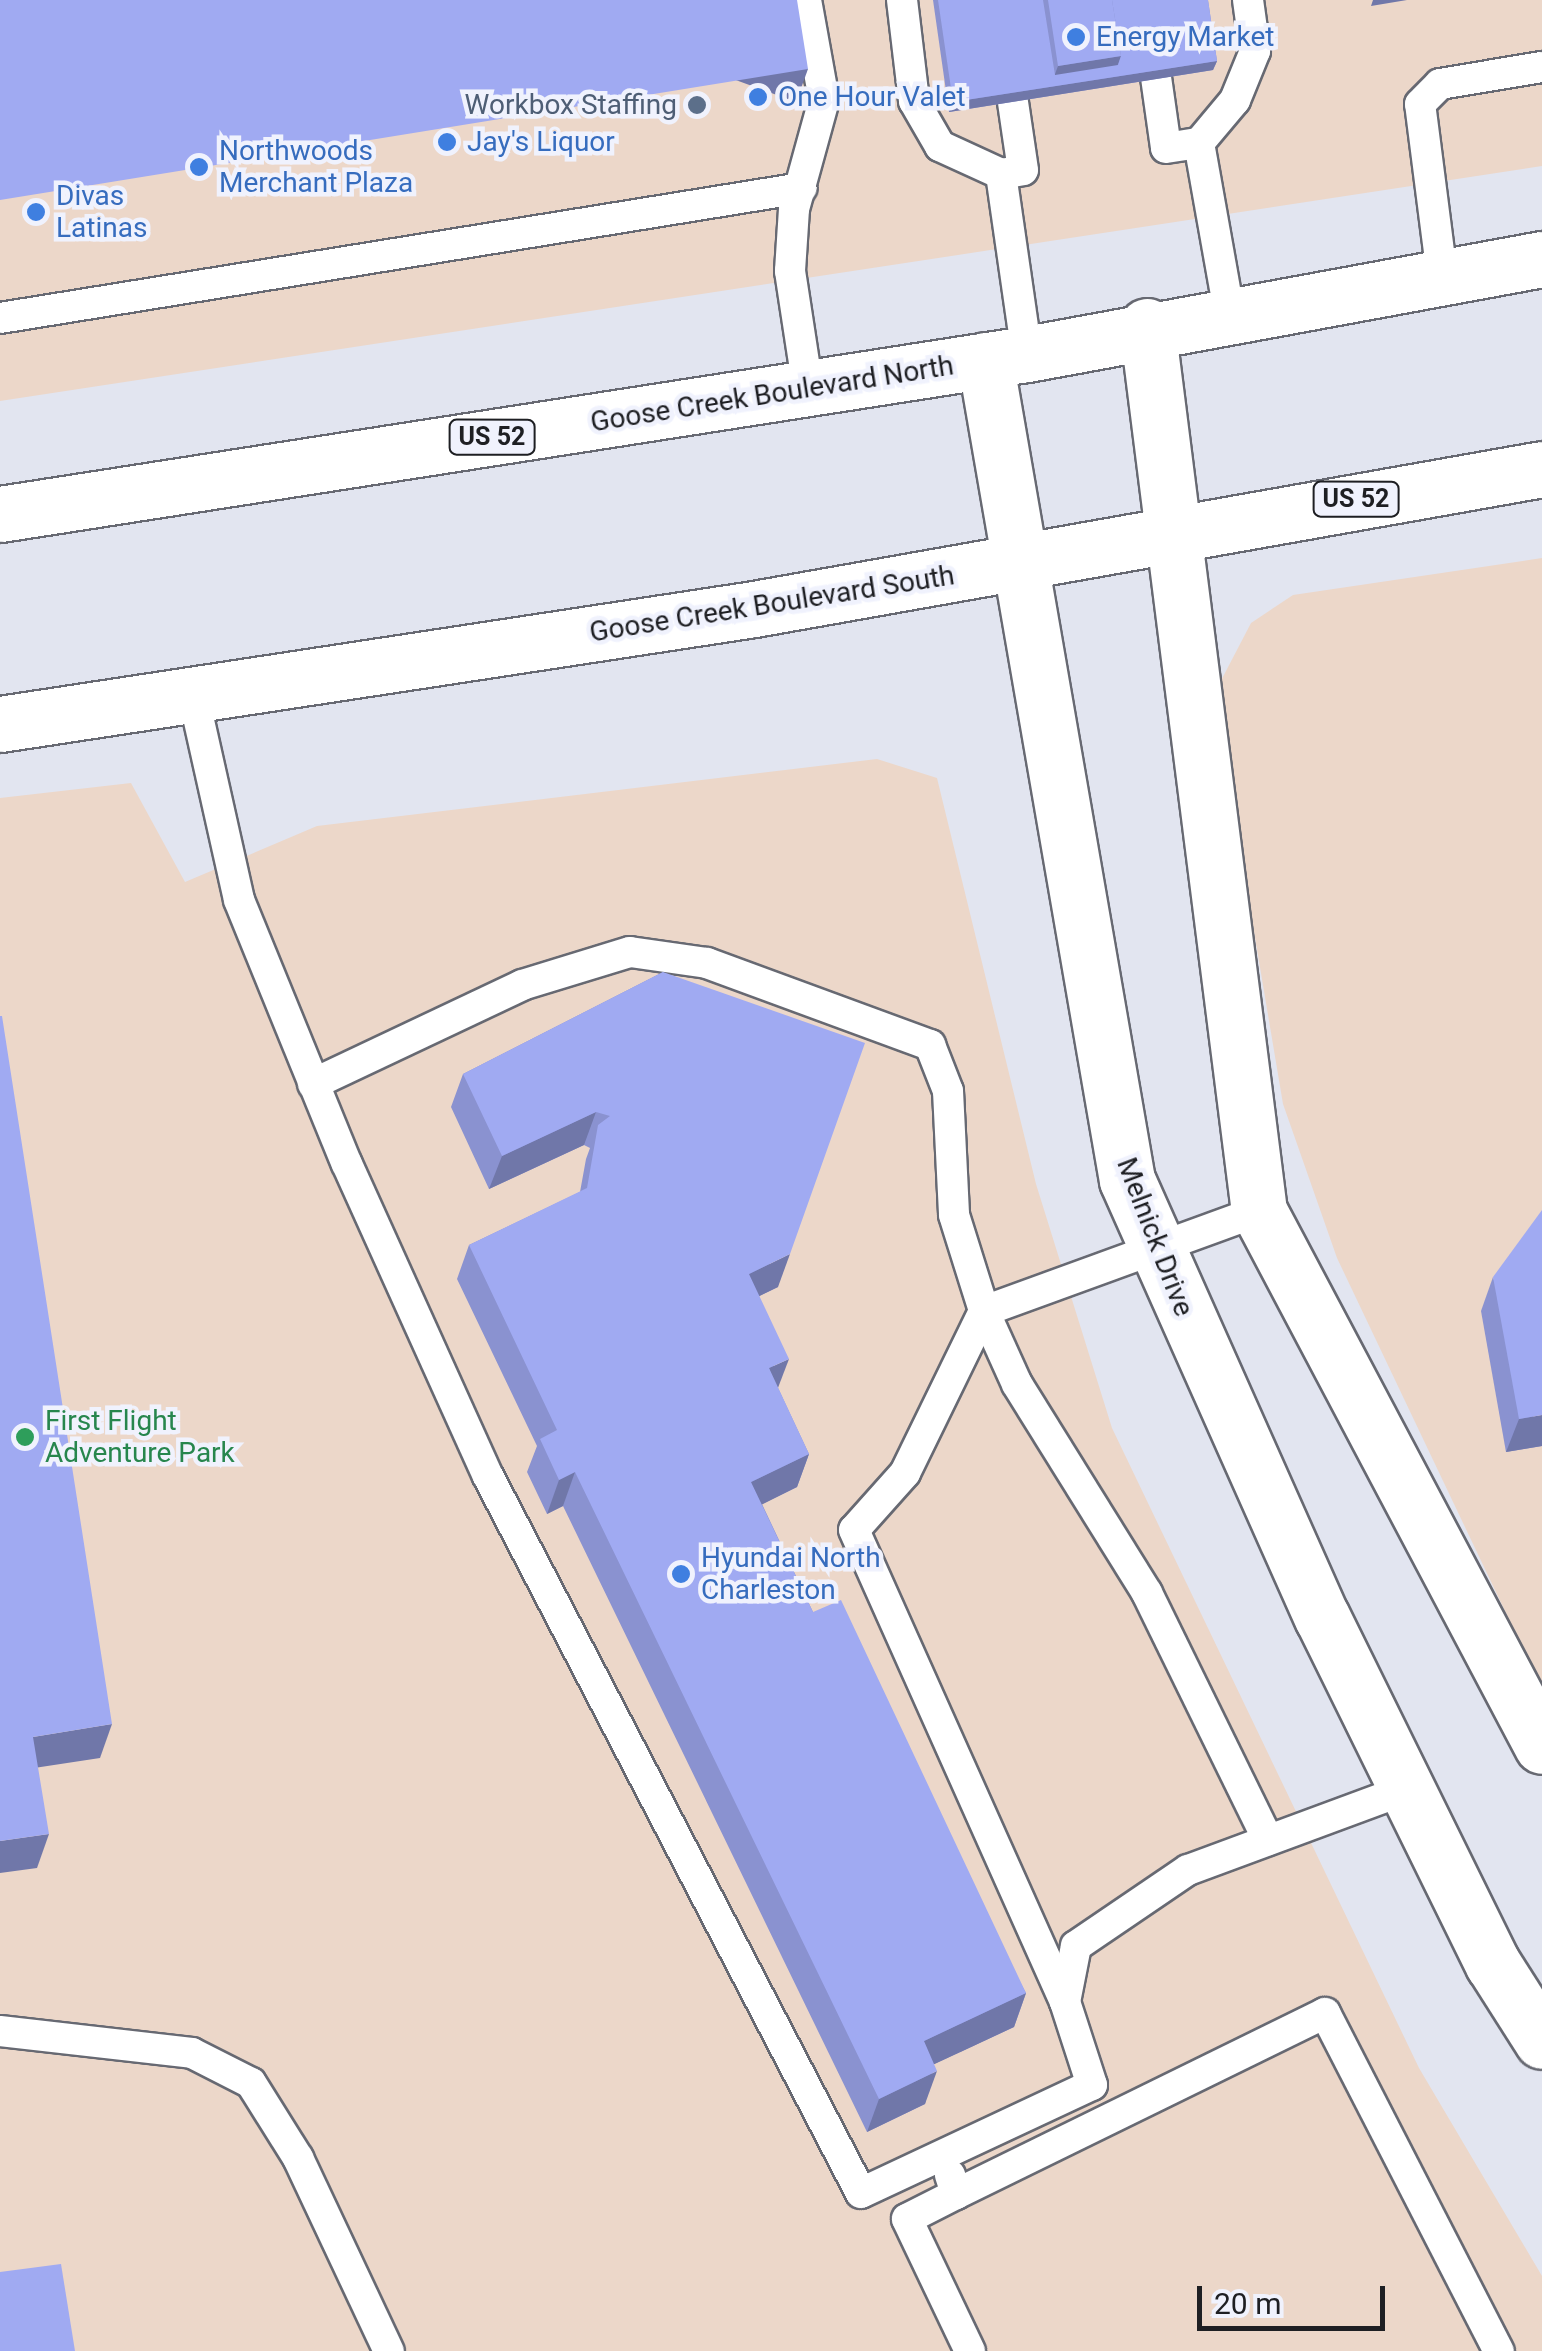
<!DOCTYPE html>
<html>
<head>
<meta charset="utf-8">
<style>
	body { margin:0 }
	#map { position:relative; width:1542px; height:2351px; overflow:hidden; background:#e2e5f0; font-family:Roboto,sans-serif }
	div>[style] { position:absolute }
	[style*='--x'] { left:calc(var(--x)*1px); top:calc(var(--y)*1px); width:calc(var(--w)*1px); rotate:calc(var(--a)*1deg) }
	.commercial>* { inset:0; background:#ecd7c9 }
	.roads { filter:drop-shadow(2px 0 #676972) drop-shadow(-2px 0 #676972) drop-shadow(0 2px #676972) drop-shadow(0 -2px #676972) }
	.service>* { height:30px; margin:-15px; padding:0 15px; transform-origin:15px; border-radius:15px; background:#fff }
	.minor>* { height:55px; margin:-27.5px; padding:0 27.5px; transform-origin:27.5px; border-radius:27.5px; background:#fff }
	.trunk>* { height:55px; margin:-27.5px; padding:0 27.5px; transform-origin:27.5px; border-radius:27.5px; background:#fff }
	.wall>* { inset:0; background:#8a92d0 }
	.shaded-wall>* { inset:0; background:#7077a9; transform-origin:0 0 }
	.building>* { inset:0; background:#a0aaf2 }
	.dots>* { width:28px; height:28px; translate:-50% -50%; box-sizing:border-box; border:5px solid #f0f2fd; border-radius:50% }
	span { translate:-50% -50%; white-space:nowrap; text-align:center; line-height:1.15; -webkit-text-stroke:9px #f0f2fd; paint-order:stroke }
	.shield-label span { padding:2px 8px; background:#f0f2fd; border:2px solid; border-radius:8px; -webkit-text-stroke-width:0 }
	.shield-label { font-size:25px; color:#1e1f23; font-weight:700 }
	.shop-label { font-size:28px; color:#366cbe }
	.left { translate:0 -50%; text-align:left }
	.service-label { font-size:28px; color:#4e5e75 }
	.right { translate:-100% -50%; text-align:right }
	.street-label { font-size:28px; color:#1e1f23 }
	.leisure-label { font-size:28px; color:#27864d }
	.scale { position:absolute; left:1197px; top:2286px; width:188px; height:45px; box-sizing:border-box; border:5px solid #1e1f23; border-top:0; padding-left:12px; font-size:30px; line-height:35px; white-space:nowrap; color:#1e1f23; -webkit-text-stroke:8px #f0f2fd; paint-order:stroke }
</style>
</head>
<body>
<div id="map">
	<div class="commercial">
		<div style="clip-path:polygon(0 0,1542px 0,1542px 166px,0 401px)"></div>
		<div style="clip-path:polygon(1542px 558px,1542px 1689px,1337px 1258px,1283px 1104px,1214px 694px,1251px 623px,1293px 595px)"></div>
		<div style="clip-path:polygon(877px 759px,937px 778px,1036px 1184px,1112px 1428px,1419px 2068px,1542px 2276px,1542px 2351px,0 2351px,0 798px,131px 783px,185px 882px,317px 826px)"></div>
	</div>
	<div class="roads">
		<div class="service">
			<div style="--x:806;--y:0;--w:102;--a:79.8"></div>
			<div style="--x:824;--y:100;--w:113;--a:105.4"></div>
			<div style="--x:794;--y:209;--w:62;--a:93.7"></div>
			<div style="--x:790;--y:271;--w:118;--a:81.3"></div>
			<div style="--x:902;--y:0;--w:102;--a:83.2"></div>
			<div style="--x:914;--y:101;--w:52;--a:60"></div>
			<div style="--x:940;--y:146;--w:67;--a:24.7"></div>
			<div style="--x:1001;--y:174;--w:22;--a:-10"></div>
			<div style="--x:1023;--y:170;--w:172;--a:-98.4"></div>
			<div style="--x:1145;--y:0;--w:149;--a:81.9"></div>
			<div style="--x:1166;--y:148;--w:33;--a:-9"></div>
			<div style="--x:1199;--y:143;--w:56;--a:-50.1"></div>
			<div style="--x:1235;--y:100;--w:53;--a:-67.8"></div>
			<div style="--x:1255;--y:51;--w:51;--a:-97.8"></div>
			<div style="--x:1199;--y:143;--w:171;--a:79.9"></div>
			<div style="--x:1001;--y:174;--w:182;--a:81.8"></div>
			<div style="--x:1442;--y:275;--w:172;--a:-97.3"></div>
			<div style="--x:1420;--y:104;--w:28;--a:-45"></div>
			<div style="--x:1440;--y:84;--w:103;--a:-9.5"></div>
			<div style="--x:0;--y:318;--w:812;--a:-9.21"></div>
			<div style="--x:193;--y:694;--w:211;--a:77.4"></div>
			<div style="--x:239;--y:900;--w:285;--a:67.8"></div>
			<div style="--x:347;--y:1164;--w:342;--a:65.7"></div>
			<div style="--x:488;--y:1476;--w:808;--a:62.52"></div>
			<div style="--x:861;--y:2193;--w:255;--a:-25.1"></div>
			<div style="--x:1092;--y:2085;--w:87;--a:-108"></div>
			<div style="--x:1065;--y:2002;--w:57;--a:-78.9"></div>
			<div style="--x:1076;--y:1946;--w:135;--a:-34.2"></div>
			<div style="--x:1188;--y:1870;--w:233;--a:-20.3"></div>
			<div style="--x:313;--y:1084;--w:231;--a:-25.3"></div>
			<div style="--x:522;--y:985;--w:113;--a:-17"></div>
			<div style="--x:630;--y:952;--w:78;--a:8.1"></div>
			<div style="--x:707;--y:963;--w:238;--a:20.2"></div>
			<div style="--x:930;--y:1045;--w:49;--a:68.6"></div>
			<div style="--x:948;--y:1091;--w:124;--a:87.2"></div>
			<div style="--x:954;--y:1215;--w:101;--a:72.6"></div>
			<div style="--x:984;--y:1311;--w:180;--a:116"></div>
			<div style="--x:905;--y:1473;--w:76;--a:131.8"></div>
			<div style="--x:854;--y:1530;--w:517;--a:65.91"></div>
			<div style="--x:1259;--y:1211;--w:293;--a:160"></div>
			<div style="--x:984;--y:1311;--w:80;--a:65.7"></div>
			<div style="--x:1017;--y:1384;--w:246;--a:58.1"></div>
			<div style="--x:1147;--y:1593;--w:275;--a:63.9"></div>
			<div style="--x:0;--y:2031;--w:193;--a:6.5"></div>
			<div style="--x:192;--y:2053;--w:66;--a:27"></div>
			<div style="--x:251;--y:2083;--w:89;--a:57.9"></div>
			<div style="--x:298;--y:2158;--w:213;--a:64.8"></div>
			<div style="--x:950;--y:2175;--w:20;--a:72"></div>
			<div style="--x:956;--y:2194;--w:55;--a:153"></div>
			<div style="--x:907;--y:2219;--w:146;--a:64.5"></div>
			<div style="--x:956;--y:2194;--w:411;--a:-26.1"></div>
			<div style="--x:1325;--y:2013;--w:380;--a:62.8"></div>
		</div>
		<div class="minor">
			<div style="--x:1147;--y:326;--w:892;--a:82.79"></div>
			<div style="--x:1259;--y:1211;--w:605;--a:62.12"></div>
			<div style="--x:985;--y:360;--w:832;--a:80.18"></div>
			<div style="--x:1127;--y:1180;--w:479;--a:66"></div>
			<div style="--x:1322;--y:1617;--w:387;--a:63.8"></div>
			<div style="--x:1493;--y:1964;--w:91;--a:57.5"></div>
		</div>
		<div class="trunk">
			<div style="--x:0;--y:514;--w:1039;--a:-8.86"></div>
			<div style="--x:1027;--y:354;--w:524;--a:-10.45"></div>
			<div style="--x:0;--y:724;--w:763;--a:-8.67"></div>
			<div style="--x:754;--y:609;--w:800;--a:-10.07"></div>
		</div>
	</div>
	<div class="wall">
		<div style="clip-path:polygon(933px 0,1208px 0,1217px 61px,1213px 70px,949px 112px)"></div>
		<div style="clip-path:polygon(663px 972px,778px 1287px,759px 1296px,778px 1388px,809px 1454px,797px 1487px,762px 1504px,813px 1612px,1026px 1993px,1014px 2027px,934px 2064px,925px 2104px,867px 2132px,563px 1506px,547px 1514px,527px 1472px,537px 1446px,457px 1279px,469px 1245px,580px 1192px,586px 1159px,590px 1148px,584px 1145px,489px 1189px,451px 1107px,463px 1074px)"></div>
		<div style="clip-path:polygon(1493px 1277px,1542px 1446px,1506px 1452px,1481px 1311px)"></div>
	</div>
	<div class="shaded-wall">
		<div style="clip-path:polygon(1373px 0,1407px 0,1371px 6px)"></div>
		<div style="clip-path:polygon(1121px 56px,1114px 75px,1051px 85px,1058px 66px)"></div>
		<div style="clip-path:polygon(1217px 61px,1213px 70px,949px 112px,953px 102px)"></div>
		<div style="left:808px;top:69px;width:35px;height:819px;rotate:110deg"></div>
		<div style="clip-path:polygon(596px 1112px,584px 1145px,489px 1189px,502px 1156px)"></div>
		<div style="clip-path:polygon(790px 1254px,778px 1287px,737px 1307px,749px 1274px)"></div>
		<div style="clip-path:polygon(789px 1359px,776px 1393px,769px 1368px)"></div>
		<div style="clip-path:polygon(1542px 1415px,1542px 1446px,1506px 1452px,1519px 1419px)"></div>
		<div style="clip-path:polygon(809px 1454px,797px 1487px,739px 1516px,751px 1482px)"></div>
		<div style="clip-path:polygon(575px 1472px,563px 1506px,547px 1514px,559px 1480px)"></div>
		<div style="clip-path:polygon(112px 1724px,100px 1758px,21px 1770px,33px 1737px)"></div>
		<div style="clip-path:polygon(49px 1834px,37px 1868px,0 1873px,0 1841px)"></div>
		<div style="clip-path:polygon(1026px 1993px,1014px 2027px,911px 2075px,924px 2041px)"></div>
		<div style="clip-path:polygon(937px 2071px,925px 2104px,867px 2132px,879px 2099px)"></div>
	</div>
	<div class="building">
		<div style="clip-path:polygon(0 0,797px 0,808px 69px,0 200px)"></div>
		<div style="clip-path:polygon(938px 0,1043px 0,1055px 75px,1118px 65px,1121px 56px,1112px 0,1208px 0,1217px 61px,953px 102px)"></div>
		<div style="clip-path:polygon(1048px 0,1112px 0,1121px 56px,1058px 66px)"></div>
		<div style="clip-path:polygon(663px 972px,865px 1043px,790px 1254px,749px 1274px,789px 1359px,769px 1368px,809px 1454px,751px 1482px,813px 1612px,841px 1600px,1026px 1993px,924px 2041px,937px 2071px,879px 2099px,575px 1472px,559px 1480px,540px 1439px,557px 1430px,469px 1245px,587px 1188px,598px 1125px,610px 1116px,596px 1112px,502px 1156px,463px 1074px)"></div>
		<div style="clip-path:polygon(0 1016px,2px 1016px,112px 1724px,33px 1737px,49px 1834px,0 1841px)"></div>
		<div style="clip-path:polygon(1542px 1210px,1542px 1415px,1519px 1419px,1493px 1277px)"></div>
		<div style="clip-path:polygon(61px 2264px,75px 2351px,0 2351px,0 2272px)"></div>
	</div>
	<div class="dots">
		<div style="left:1076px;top:37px;background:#3f7fe0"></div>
		<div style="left:758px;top:97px;background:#3f7fe0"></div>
		<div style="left:697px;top:105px;background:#5c6f8a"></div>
		<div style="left:447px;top:142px;background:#3f7fe0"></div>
		<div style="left:199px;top:167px;background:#3f7fe0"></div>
		<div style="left:36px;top:212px;background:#3f7fe0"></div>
		<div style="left:25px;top:1437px;background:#2e9e5b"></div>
		<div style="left:681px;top:1574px;background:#3f7fe0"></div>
	</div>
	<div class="shield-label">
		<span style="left:492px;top:437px">US 52</span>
		<span style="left:1356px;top:499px">US 52</span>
	</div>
	<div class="shop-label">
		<span class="left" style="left:1096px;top:37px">Energy Market</span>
		<span class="left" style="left:778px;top:97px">One Hour Valet</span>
		<span class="left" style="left:467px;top:142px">Jay's Liquor</span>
		<span class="left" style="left:219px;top:167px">Northwoods<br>Merchant Plaza</span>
		<span class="left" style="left:56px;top:212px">Divas<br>Latinas</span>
		<span class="left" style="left:701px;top:1574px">Hyundai North<br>Charleston</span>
	</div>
	<div class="service-label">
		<span class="right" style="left:677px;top:105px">Workbox Staffing</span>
	</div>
	<div class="street-label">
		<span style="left:772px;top:394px;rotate:-9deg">Goose Creek Boulevard North</span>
		<span style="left:772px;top:604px;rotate:-9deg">Goose Creek Boulevard South</span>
		<span style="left:1155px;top:1237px;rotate:69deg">Melnick Drive</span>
	</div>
	<div class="leisure-label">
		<span class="left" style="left:45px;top:1437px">First Flight<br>Adventure Park</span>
	</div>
	<div class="scale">20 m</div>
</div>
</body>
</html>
